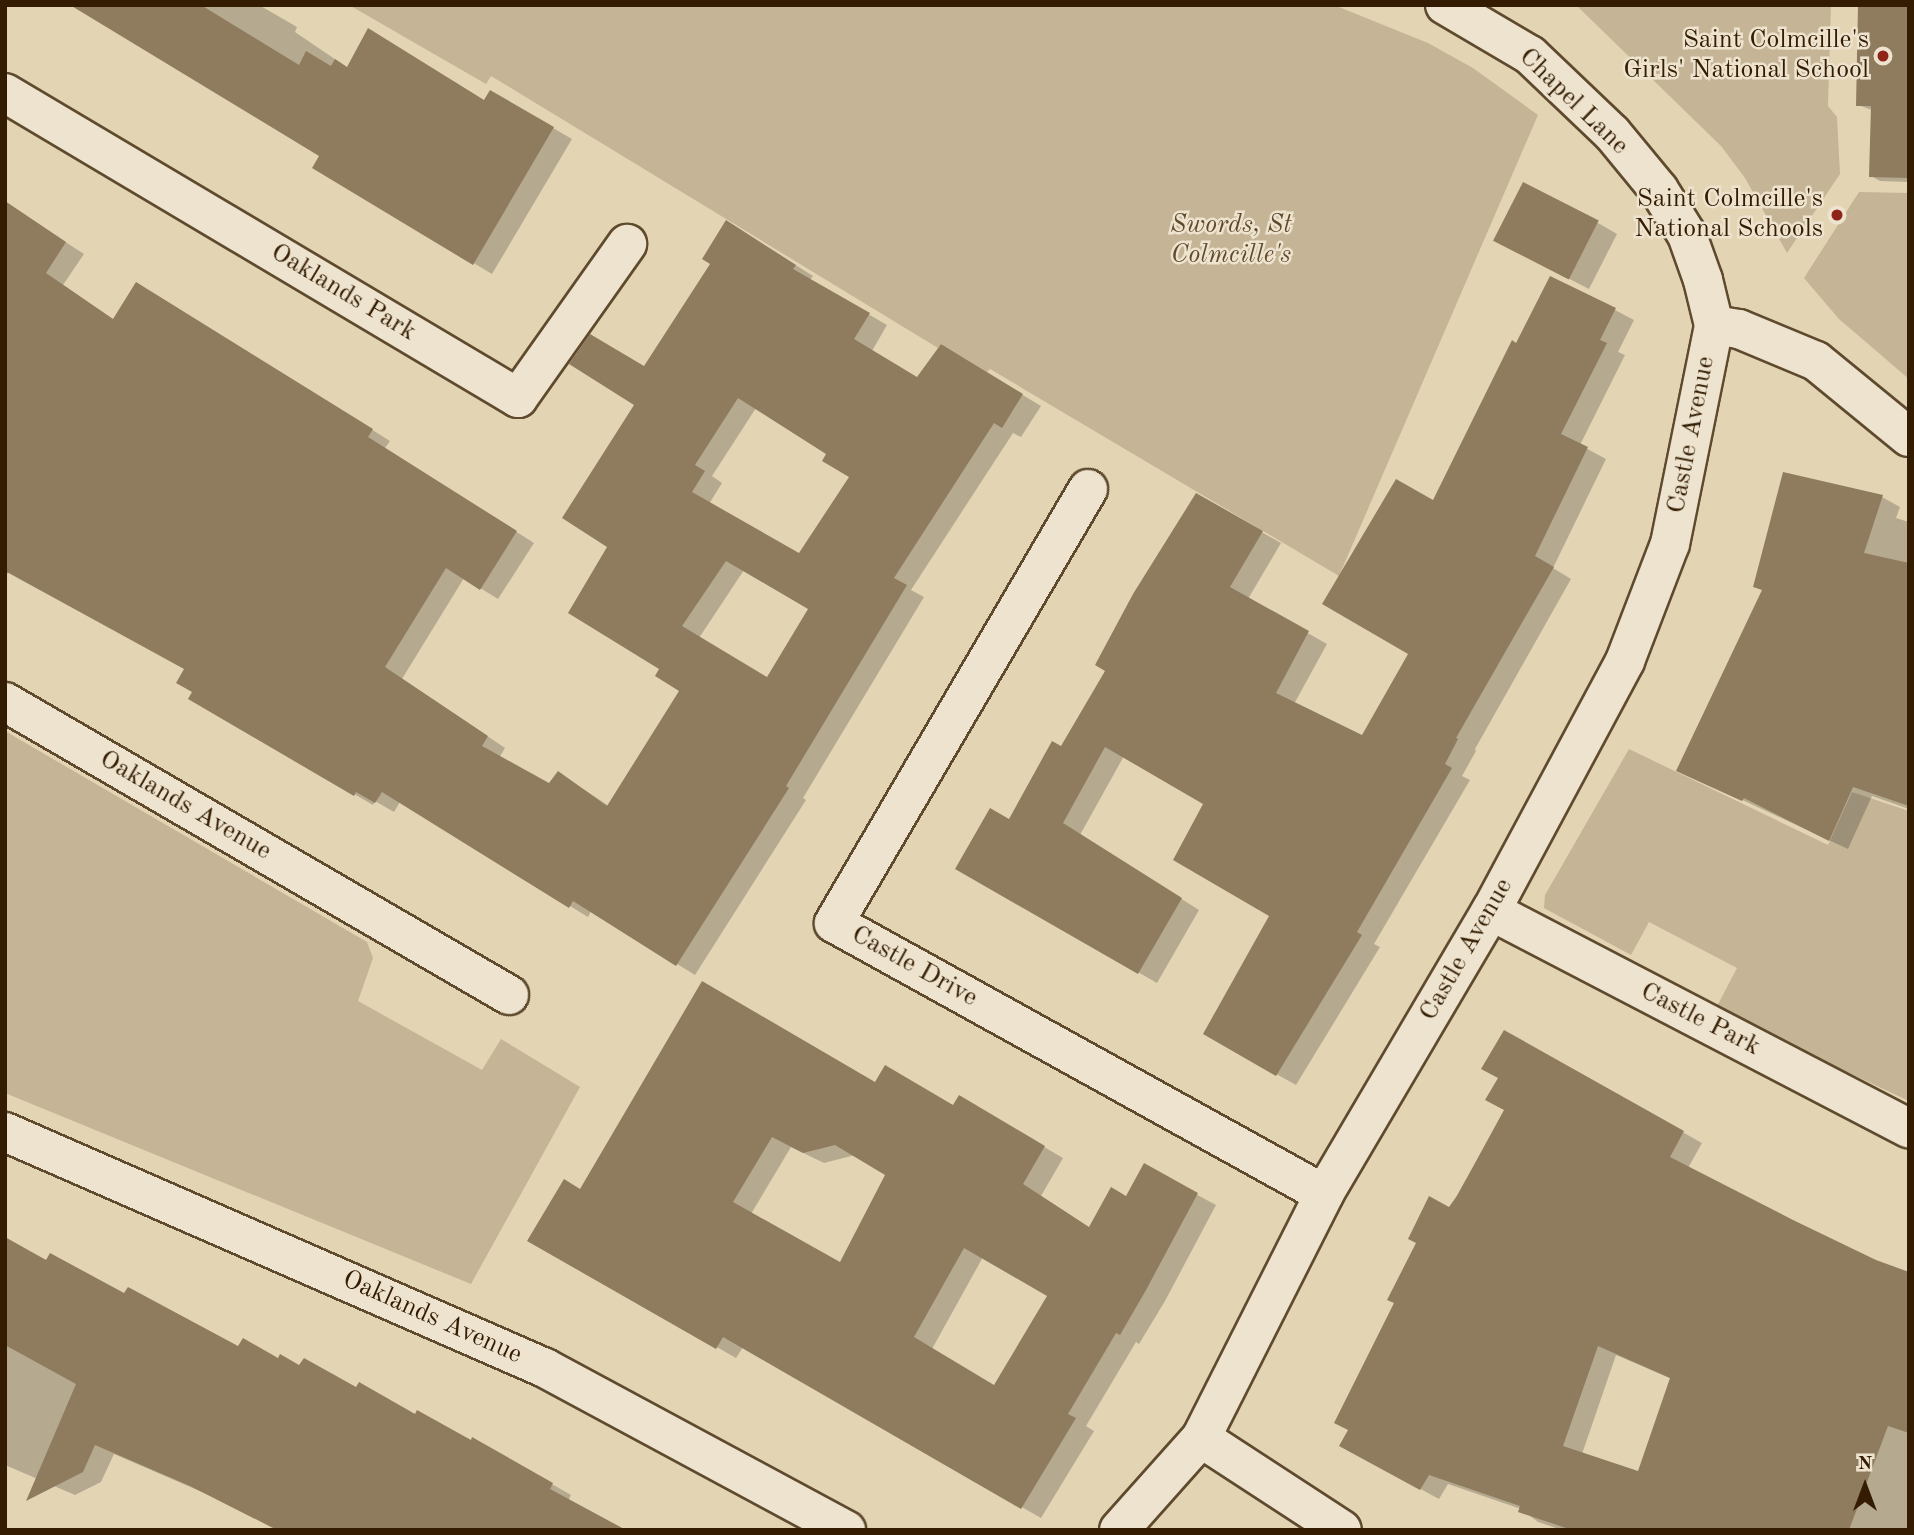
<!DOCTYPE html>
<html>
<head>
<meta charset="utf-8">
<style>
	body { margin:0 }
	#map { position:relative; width:1914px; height:1535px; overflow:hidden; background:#e3d4b4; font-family:"Old Standard TT",serif }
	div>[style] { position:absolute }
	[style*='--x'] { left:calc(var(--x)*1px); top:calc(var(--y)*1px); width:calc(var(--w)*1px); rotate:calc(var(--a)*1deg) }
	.green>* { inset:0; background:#c5b596 }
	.shadow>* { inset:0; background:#0003 }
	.building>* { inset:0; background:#8f7c5e; transform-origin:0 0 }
	.roads { filter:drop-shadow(2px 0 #5f4a2e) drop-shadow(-2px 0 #5f4a2e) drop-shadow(0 2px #5f4a2e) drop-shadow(0 -2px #5f4a2e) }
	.minor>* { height:38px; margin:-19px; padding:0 19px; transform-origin:19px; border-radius:19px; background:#ede3ce }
	.dots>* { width:19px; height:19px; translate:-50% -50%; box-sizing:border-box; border:4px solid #ede3ce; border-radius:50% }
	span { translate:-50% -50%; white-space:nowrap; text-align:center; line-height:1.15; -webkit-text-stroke:5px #ede3ce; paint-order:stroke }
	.poi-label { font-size:26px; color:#331c01 }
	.right { translate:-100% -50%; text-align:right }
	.street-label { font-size:26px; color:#331c01 }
	.park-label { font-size:26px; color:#5f4a2e; font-style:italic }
	.frame { position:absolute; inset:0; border:7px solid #331c01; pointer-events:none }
	.north { position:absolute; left:1830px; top:1451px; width:70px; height:70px; -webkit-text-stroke:5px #ede3ce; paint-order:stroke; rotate:0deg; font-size:19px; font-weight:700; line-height:28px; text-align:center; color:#331c01 }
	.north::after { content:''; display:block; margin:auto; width:24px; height:32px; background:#331c01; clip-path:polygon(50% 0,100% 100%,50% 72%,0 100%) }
</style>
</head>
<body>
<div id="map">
	<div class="green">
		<div style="clip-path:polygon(349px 5px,1334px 5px,1428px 43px,1473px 68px,1538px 115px,1339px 576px,990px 369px,987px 372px,941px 344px,938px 348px,491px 76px,486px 84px)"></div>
		<div style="clip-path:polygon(1576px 5px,1831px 5px,1828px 106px,1837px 117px,1840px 174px,1787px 253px,1745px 178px,1721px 146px)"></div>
		<div style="clip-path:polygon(1859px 192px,1909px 193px,1909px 379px,1839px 319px,1804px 278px)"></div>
		<div style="clip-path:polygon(5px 731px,367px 942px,373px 958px,358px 1001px,482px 1070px,501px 1039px,580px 1087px,471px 1284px,5px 1093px)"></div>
		<div style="clip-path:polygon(1629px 749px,1828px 845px,1852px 792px,1909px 811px,1909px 1101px,1715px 1010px,1737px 968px,1649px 922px,1631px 955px,1544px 908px,1545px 895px)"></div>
	</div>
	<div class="shadow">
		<div style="clip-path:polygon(73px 5px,259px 5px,297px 27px,295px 32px,348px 68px,485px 101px,491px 92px,572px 139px,492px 274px,314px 168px,322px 155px)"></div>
		<div style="clip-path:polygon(1909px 5px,1909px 182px,1880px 181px,1871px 176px,1872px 110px,1858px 105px)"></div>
		<div style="clip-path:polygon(evenodd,5px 203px,84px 254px,63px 285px,114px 320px,155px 294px,390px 441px,385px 448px,534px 543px,498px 599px,464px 578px,402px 679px,505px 748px,499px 758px,550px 786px,559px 773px,609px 806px,682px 690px,662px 669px,609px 546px,636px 404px,645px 368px,745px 233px,813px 276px,810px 280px,887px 325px,872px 351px,918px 379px,960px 357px,1041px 406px,1021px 437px,1013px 433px,911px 590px,924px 597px,803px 798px,806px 800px,695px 975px,591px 911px,588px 917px,570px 906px,400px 802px,394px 812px,375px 801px,373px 805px,190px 698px,195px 692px,186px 669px,9px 571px,5px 578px,5px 203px,756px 408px,828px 453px,852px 476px,799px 556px,709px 504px,722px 483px,712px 476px,756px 408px,5px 203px,744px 570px,810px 609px,767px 679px,699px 638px,744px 570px)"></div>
		<div style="clip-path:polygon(1598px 223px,1617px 234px,1589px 289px,1515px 251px)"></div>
		<div style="clip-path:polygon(1615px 310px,1634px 320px,1618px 352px,1625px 355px,1580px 445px,1606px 459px,1553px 568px,1571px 579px,1475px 749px,1476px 751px,1462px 776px,1470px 780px,1374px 944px,1380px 947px,1296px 1085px,1205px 1034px,1272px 916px,1205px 803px,1124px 756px,1080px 835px,1199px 910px,1157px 983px,957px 868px,1010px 821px,1062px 748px,1107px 670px,1197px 496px,1281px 543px,1248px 599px,1327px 644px,1294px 704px,1362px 738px,1410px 654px,1434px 502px,1517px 345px)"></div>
		<div style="clip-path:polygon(1784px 474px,1882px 497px,1900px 507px,1896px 518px,1909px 522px,1909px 809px,1872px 796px,1848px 849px,1678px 770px,1764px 591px,1755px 586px)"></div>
		<div style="clip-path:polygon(evenodd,1504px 1032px,1702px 1143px,1688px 1168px,1876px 1262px,1909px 1274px,1909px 1530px,1562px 1530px,1538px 1522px,1521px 1509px,1448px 1484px,1439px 1499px,1360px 1456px,1449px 1209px,1506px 1110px,1500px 1078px,1504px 1032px,1616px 1355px,1672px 1379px,1639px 1474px,1582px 1454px,1616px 1355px)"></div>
		<div style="clip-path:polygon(evenodd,876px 1084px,954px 1107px,959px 1097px,1063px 1158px,1041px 1196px,1090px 1228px,1127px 1198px,1144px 1166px,1216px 1205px,1165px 1301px,1139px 1344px,1136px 1342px,1086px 1426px,1094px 1431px,1041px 1518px,743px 1347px,736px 1358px,529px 1240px,581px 1191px,876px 1084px,791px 1147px,824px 1163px,855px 1155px,887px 1174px,841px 1264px,751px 1214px,791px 1147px,876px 1084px,983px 1257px,1050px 1295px,995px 1387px,932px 1349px,983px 1257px)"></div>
		<div style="clip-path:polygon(5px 1241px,239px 1348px,357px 1389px,471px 1442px,473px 1439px,571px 1495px,568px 1501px,211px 1496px,114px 1454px,101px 1482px,75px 1495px,5px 1465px)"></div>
	</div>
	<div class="building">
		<div style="clip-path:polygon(70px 5px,201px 5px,299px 65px,306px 51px,331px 66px,335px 59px,347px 67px,368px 28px,484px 100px,490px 90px,554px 127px,473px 265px,312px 168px,319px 156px)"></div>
		<div style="clip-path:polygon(1858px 5px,1909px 5px,1909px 178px,1869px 177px,1871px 106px,1856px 106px)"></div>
		<div style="left:1523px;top:182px;width:85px;height:66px;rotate:27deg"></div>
		<div style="clip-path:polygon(evenodd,5px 201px,66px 242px,46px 273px,113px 319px,136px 282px,373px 429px,368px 437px,517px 531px,480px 590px,446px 568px,385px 667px,488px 736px,482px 746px,549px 783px,558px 771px,607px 806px,679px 691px,655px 676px,659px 669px,568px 613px,607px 547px,562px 518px,634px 405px,569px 364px,590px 334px,644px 366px,710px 264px,702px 259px,726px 220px,796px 265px,793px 269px,870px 313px,854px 339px,917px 377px,941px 344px,1023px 394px,1002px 428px,994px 423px,894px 578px,907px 585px,786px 786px,789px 788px,676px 966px,573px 901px,569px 908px,382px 792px,375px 803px,356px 792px,354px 796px,188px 699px,192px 692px,176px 683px,184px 669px,5px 571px,5px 201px,738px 398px,826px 454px,822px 461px,849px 477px,799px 553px,692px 492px,705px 471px,695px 465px,738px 398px,5px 201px,726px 561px,808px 609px,767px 677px,682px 626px,726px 561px)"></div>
		<div style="clip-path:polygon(1550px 276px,1616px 308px,1600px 340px,1607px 343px,1561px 434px,1588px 447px,1535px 556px,1554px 567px,1456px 738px,1458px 739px,1445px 764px,1452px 768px,1357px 932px,1362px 935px,1276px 1076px,1203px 1034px,1269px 916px,1173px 860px,1203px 804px,1105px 747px,1063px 823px,1182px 898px,1138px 974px,955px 869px,990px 808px,1009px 819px,1052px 741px,1061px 746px,1105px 671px,1095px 665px,1133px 594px,1196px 493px,1263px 531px,1230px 587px,1309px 631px,1276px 693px,1362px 735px,1408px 654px,1322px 604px,1396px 479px,1433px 500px,1512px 340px,1516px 343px)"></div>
		<div style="clip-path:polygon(1783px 472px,1883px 495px,1864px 553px,1909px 563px,1909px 806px,1853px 787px,1829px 841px,1744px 798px,1742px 801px,1676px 771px,1762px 590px,1753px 587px)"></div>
		<div style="clip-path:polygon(evenodd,702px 981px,875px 1082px,885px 1065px,953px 1105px,959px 1095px,1045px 1146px,1023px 1184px,1089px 1227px,1111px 1187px,1126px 1196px,1144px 1163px,1198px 1193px,1146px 1290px,1120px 1335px,1116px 1333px,1068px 1414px,1076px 1418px,1021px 1509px,723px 1337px,716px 1349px,527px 1241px,564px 1179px,580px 1189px,702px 981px,772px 1137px,803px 1153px,835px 1145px,885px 1175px,840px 1262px,733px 1202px,772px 1137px,702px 981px,964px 1248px,1047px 1296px,994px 1385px,914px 1337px,964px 1248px)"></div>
		<div style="clip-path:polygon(evenodd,1504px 1030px,1684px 1131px,1670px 1157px,1793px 1220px,1876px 1260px,1909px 1272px,1909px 1433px,1888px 1426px,1849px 1530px,1572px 1530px,1518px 1512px,1520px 1506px,1429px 1475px,1420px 1490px,1339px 1446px,1348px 1430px,1334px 1423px,1394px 1303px,1387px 1300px,1416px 1243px,1408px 1239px,1429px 1196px,1449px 1207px,1457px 1196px,1504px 1110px,1485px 1100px,1498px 1078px,1481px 1069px,1504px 1030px,1598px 1346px,1670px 1378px,1638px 1471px,1563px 1446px,1598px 1346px)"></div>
		<div style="clip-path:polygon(5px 1237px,46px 1260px,50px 1253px,124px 1293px,128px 1287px,238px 1346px,243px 1338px,278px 1358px,280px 1354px,299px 1365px,304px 1358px,356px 1387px,359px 1382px,415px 1414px,417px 1410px,471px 1440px,472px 1437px,553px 1483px,550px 1489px,626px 1530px,277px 1530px,190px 1486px,95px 1445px,83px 1472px,26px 1501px,76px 1384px,5px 1345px)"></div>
	</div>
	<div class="roads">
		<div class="minor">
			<div style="--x:1445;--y:5;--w:99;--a:30.5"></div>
			<div style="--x:1530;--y:55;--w:113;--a:43.6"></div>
			<div style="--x:1612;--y:133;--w:74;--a:50.5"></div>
			<div style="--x:1659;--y:190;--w:53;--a:58.1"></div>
			<div style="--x:1687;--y:235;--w:48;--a:70.4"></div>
			<div style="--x:1703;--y:280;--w:46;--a:76.3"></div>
			<div style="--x:1714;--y:325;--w:25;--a:9"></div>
			<div style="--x:1739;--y:329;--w:83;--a:22.6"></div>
			<div style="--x:1816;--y:361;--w:120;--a:39.3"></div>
			<div style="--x:5;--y:93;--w:597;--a:30.73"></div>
			<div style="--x:518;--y:398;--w:189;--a:-54.7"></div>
			<div style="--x:1088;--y:489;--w:503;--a:120.34"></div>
			<div style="--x:834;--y:923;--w:560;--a:28.95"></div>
			<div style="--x:5;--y:702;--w:583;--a:30.17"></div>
			<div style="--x:1491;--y:911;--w:471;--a:27.5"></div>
			<div style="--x:5;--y:1132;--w:589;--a:23.61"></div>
			<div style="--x:545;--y:1368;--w:342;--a:28.3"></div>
			<div style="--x:1201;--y:1438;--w:168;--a:33.1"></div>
			<div style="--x:1119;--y:1530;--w:123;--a:-48.3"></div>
			<div style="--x:1201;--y:1438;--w:273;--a:-63.2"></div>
			<div style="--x:1324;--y:1194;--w:329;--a:-59.5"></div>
			<div style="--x:1491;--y:911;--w:284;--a:-61.8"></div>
			<div style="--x:1625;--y:661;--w:125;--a:-69"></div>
			<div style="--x:1670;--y:544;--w:223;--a:-78.6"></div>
		</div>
	</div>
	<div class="dots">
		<div style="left:1883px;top:56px;background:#8f2418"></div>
		<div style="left:1837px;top:215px;background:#8f2418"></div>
	</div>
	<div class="poi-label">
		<span class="right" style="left:1869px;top:56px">Saint Colmcille's<br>Girls' National School</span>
		<span class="right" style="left:1823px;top:215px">Saint Colmcille's<br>National Schools</span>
	</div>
	<div class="street-label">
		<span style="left:1573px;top:102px;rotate:44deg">Chapel Lane</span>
		<span style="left:343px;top:293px;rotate:31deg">Oaklands Park</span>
		<span style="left:1692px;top:435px;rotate:-79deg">Castle Avenue</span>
		<span style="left:185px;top:806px;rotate:30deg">Oaklands Avenue</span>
		<span style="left:1467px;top:950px;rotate:-60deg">Castle Avenue</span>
		<span style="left:914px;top:967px;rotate:29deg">Castle Drive</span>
		<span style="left:1700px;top:1020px;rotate:27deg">Castle Park</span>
		<span style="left:432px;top:1318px;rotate:24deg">Oaklands Avenue</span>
	</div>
	<div class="park-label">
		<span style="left:1231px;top:241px">Swords, St<br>Colmcille's</span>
	</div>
	<div class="frame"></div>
	<div class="north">N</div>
</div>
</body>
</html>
